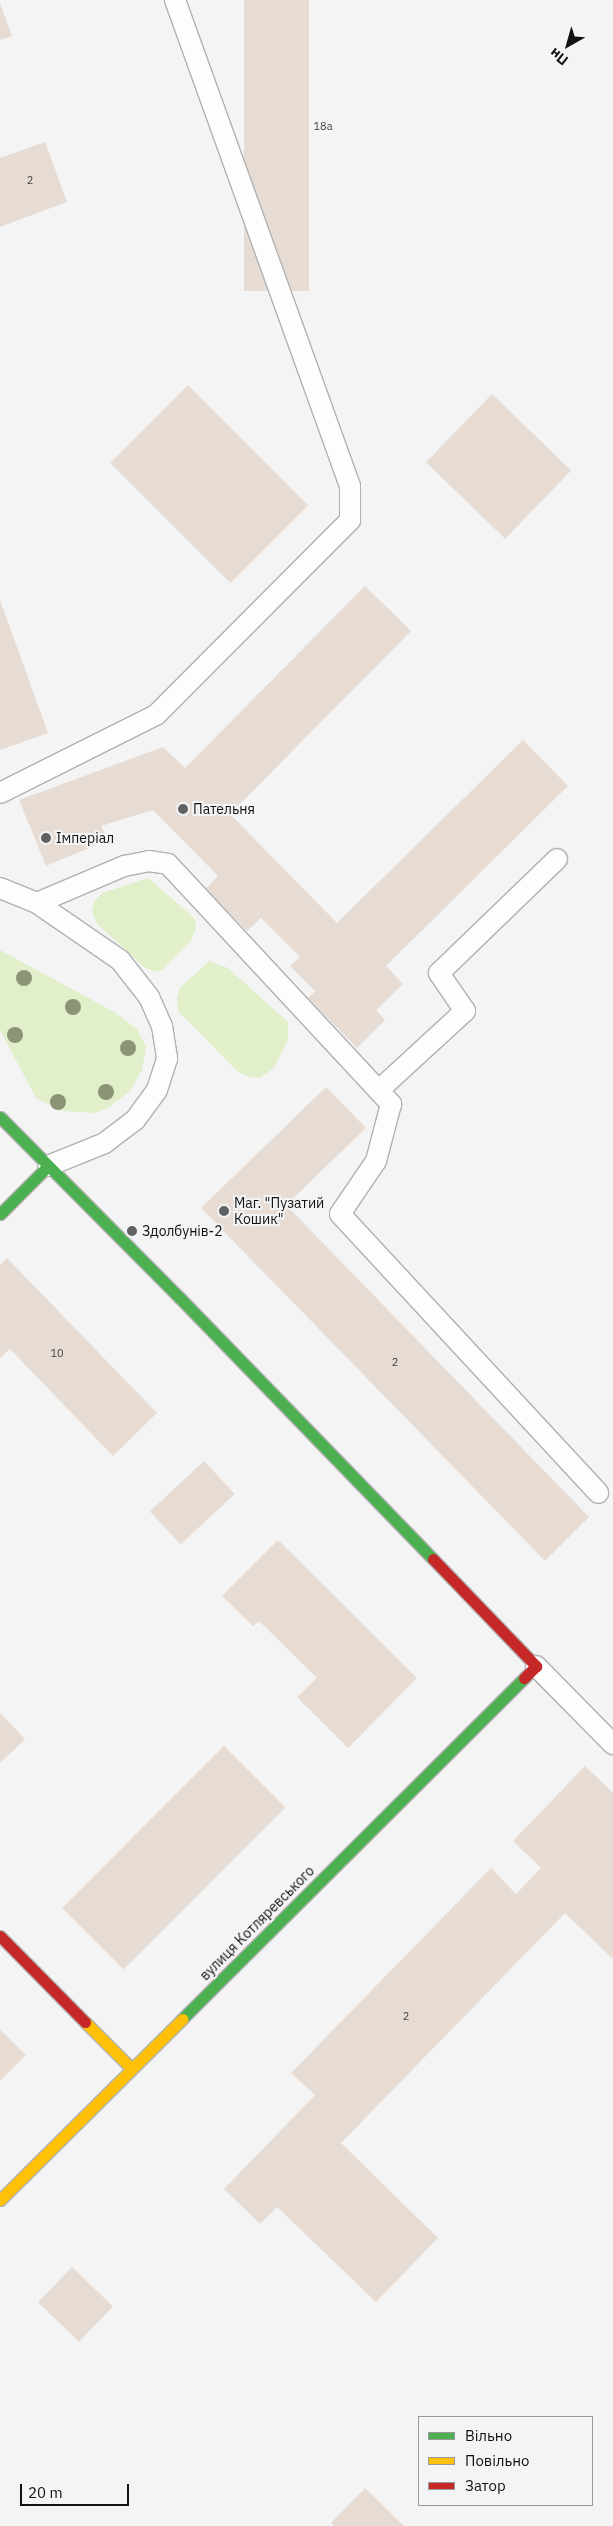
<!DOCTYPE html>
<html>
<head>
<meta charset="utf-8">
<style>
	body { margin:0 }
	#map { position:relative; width:613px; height:2526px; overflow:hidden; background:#f4f4f5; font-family:"IBM Plex Sans",sans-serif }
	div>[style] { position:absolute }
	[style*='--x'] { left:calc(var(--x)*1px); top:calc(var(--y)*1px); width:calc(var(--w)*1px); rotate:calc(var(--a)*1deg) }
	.green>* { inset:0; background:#e1f0ca }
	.building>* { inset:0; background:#e7dcd3; transform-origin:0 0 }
	.roads { filter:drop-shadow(1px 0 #b1b1b2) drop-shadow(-1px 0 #b1b1b2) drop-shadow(0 1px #b1b1b2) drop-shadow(0 -1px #b1b1b2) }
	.lane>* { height:20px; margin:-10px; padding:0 10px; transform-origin:10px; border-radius:10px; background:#fdfdfe }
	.fast>* { height:11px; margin:-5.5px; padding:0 5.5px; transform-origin:5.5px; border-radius:5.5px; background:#4caf50 }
	.slow>* { height:11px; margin:-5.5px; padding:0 5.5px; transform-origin:5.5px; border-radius:5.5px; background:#ffc107 }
	.jam>* { height:11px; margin:-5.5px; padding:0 5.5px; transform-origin:5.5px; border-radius:5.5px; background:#c62828 }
	.trees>* { width:16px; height:16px; margin:-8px; border-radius:50%; background:#8b9475 }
	.dots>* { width:14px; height:14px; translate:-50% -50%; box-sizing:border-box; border:2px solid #f3f4f6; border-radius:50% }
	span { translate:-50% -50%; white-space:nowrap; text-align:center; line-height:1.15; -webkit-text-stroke:4px #f3f4f6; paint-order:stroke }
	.number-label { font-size:11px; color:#464442 }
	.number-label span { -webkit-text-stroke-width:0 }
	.poi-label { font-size:14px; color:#111212 }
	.left { translate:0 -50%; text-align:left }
	.street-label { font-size:14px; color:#111212 }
	.legend { position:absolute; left:418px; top:2416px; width:175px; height:90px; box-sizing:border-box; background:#f3f4f6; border:1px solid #999a9b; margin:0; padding:6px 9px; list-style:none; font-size:15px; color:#111212 }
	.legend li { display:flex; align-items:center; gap:10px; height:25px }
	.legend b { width:25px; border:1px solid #999a9b }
	.north { position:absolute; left:543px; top:20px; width:50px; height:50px; -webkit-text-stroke:4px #f3f4f6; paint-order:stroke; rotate:218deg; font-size:14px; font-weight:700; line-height:20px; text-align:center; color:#111212 }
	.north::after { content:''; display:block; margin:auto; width:18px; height:22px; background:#111212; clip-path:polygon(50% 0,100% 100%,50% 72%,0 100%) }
	.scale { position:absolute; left:20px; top:2484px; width:109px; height:22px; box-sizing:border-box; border:2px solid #111212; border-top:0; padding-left:6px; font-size:15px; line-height:18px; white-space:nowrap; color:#111212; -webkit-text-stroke:4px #f3f4f6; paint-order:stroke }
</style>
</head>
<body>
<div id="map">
	<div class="green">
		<div style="clip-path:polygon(148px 878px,189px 913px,195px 920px,196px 928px,191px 941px,163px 969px,155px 972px,144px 967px,97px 924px,92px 912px,95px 900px,102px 893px)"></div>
		<div style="clip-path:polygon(0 950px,116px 1013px,137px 1029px,146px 1047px,142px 1070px,130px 1091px,109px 1107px,96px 1113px,62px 1111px,36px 1098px,0 1030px)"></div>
		<div style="clip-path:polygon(209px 961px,228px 968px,288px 1022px,288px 1040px,274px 1068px,260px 1078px,249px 1077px,238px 1072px,178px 1011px,177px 998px,180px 988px)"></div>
	</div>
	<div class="building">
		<div style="left:244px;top:0;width:65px;height:291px"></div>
		<div style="clip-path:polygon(0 3px,12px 36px,0 40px)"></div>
		<div style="clip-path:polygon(45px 142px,67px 202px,0 227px,0 158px)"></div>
		<div style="left:188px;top:385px;width:170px;height:110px;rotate:45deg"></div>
		<div style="left:492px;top:394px;width:110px;height:95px;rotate:44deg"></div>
		<div style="clip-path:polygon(365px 586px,411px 631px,230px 814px,337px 923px,523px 740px,568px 786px,386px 966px,403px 984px,376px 1010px,385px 1020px,357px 1048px,308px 998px,315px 991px,290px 966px,300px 957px,261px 918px,247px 931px,205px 889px,218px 876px,153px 810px,101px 826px,108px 840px,46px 866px,19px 800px,163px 747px,185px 768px)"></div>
		<div style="clip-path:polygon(0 600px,48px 733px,0 750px)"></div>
		<div style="clip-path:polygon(326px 1087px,366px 1128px,286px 1205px,589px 1517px,545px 1561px,201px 1208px)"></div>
		<div style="clip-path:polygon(7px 1258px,157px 1413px,113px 1456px,10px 1349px,0 1358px,0 1265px)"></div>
		<div style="left:204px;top:1461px;width:45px;height:74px;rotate:47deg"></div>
		<div style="clip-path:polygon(278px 1540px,417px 1678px,348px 1748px,297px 1697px,317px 1678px,259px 1621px,253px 1626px,222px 1596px)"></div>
		<div style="clip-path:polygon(0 1713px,25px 1739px,0 1763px)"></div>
		<div style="left:224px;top:1746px;width:87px;height:229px;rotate:45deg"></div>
		<div style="clip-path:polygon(585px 1766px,613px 1793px,613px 1959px,565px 1913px,341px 2143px,438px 2238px,376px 2302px,277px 2207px,260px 2224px,224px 2189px,315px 2095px,291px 2073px,491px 1868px,516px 1894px,541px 1868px,513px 1841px)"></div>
		<div style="clip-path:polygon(0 2030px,26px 2055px,0 2081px)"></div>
		<div style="left:72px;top:2267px;width:57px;height:49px;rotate:44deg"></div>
		<div style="clip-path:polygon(365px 2488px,404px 2526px,334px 2526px,331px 2523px)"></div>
	</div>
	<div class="roads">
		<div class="lane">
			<div style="--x:0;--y:793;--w:174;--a:-26.6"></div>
			<div style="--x:156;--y:715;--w:275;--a:-45.1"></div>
			<div style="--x:350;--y:520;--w:34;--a:-90"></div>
			<div style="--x:350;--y:486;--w:517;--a:-109.8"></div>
			<div style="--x:0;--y:888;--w:40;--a:22"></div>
			<div style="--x:37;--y:903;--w:101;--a:34.5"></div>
			<div style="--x:120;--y:960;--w:47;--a:51.9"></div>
			<div style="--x:149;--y:997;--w:32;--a:66"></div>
			<div style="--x:162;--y:1026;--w:33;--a:81"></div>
			<div style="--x:167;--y:1059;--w:33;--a:108"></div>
			<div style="--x:157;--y:1090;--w:37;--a:126"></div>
			<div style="--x:135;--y:1120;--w:38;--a:143"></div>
			<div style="--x:105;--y:1143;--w:61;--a:158"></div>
			<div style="--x:37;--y:903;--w:95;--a:-23"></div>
			<div style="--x:124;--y:866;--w:25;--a:-11"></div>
			<div style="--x:149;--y:861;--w:19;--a:9"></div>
			<div style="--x:168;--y:864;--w:328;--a:47.1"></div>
			<div style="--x:391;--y:1104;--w:59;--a:104.7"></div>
			<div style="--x:376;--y:1161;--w:64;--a:124.2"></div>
			<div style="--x:340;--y:1214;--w:380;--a:47.2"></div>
			<div style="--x:379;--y:1090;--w:117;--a:-42.6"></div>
			<div style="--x:465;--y:1011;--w:46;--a:-124.4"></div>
			<div style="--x:439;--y:973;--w:164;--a:-44"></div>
			<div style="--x:536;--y:1666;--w:110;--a:45.4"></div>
		</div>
		<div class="fast">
			<div style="--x:0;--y:1117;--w:255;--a:45.2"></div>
			<div style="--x:180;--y:1298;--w:363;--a:45.9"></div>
			<div style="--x:0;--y:1214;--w:68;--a:-45"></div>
			<div style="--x:182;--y:2019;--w:483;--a:-44.9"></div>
		</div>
		<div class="slow">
			<div style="--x:85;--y:2022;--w:66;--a:45"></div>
			<div style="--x:0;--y:2200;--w:257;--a:-44.8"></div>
		</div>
		<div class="jam">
			<div style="--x:433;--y:1559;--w:149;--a:46.1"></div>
			<div style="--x:536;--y:1666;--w:17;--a:135"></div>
			<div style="--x:0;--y:1936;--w:121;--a:45.3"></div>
		</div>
	</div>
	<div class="trees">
		<div style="left:24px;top:978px"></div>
		<div style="left:73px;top:1007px"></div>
		<div style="left:15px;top:1035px"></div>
		<div style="left:128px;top:1048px"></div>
		<div style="left:106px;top:1092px"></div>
		<div style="left:58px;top:1102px"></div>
	</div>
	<div class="dots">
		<div style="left:183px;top:809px;background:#606161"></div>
		<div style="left:46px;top:838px;background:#606161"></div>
		<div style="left:224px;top:1211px;background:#606161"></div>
		<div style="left:132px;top:1231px;background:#606161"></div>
	</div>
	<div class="number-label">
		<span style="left:323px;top:126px">18а</span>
		<span style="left:30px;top:180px">2</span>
		<span style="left:57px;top:1353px">10</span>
		<span style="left:395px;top:1362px">2</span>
		<span style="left:406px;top:2016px">2</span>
	</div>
	<div class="poi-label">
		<span class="left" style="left:193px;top:809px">Пательня</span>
		<span class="left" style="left:56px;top:838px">Імперіал</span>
		<span class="left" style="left:234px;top:1211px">Маг. "Пузатий<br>Кошик"</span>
		<span class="left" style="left:142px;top:1231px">Здолбунів-2</span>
	</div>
	<div class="street-label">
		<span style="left:257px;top:1923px;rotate:-45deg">вулиця Котляревського</span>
	</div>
	<ul class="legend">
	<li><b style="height:6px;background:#4caf50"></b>Вільно</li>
	<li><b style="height:6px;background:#ffc107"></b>Повільно</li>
	<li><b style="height:6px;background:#c62828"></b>Затор</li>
	</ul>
	<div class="north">Пн</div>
	<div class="scale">20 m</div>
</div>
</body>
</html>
